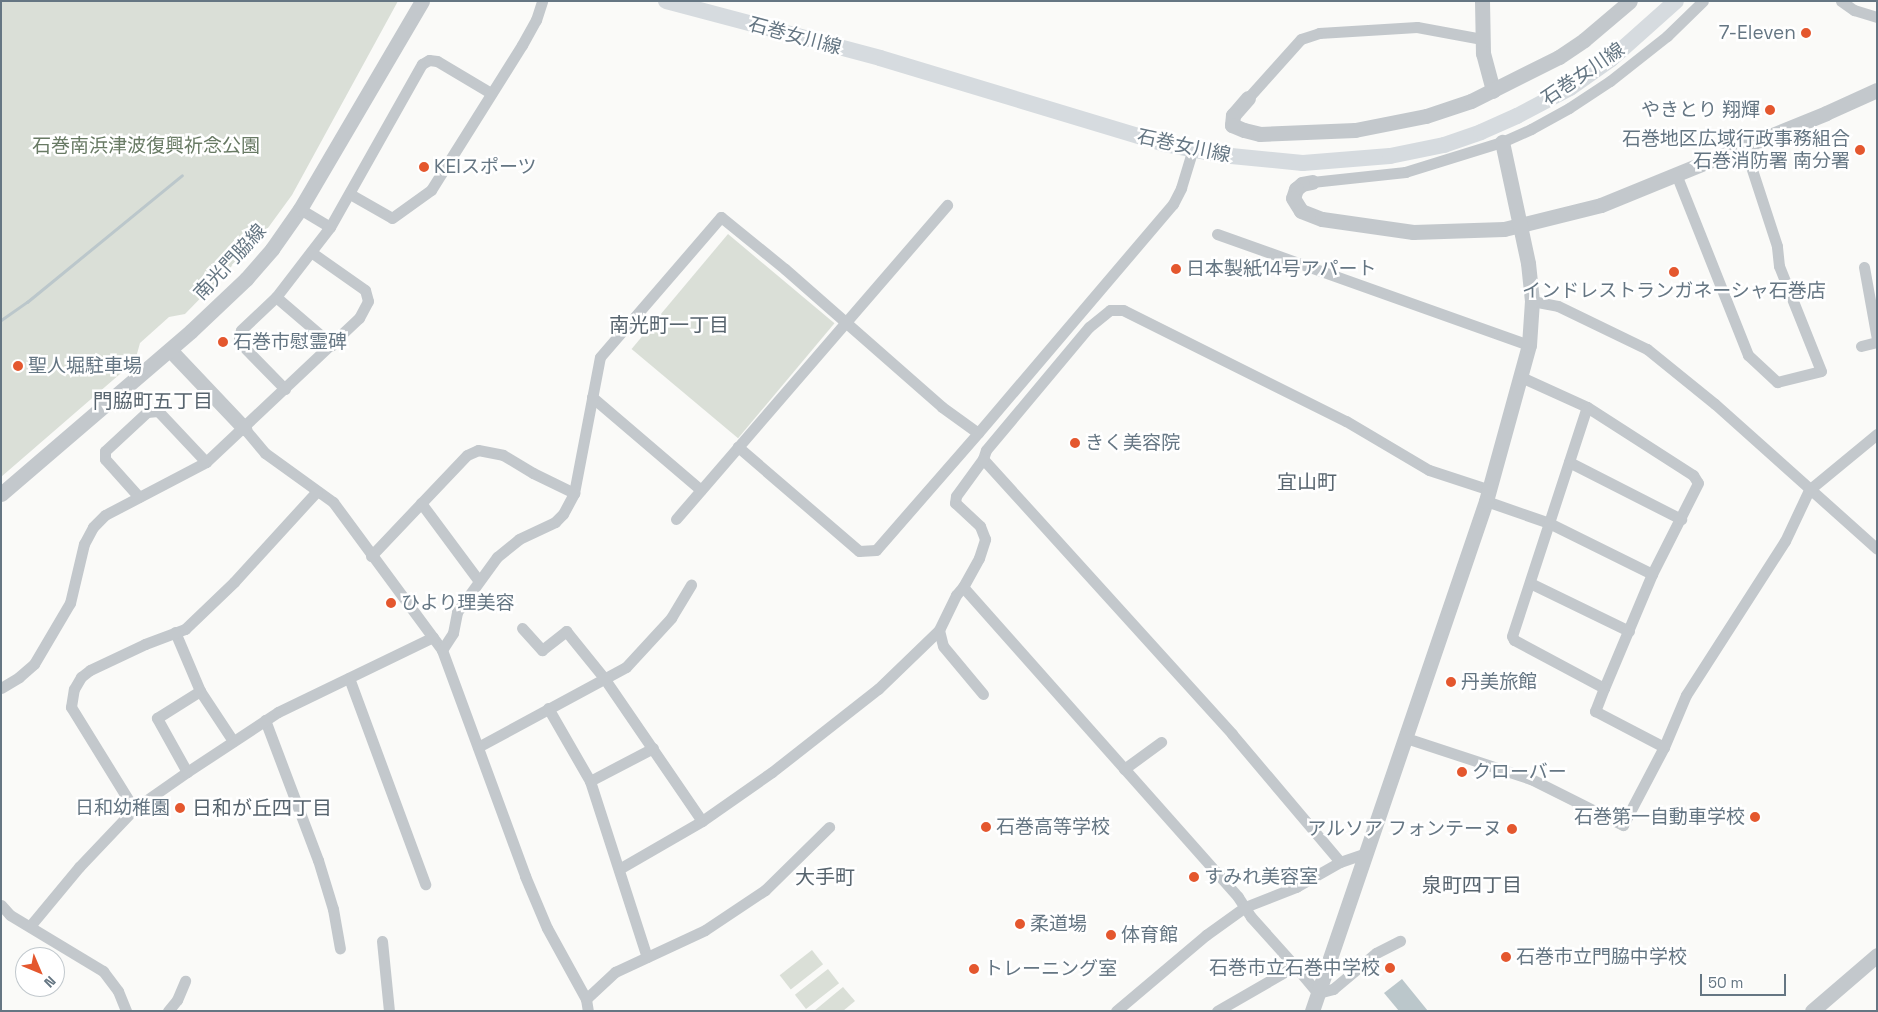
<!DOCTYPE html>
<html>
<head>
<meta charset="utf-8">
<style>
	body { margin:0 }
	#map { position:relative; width:1878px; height:1012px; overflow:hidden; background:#fafaf8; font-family:"Space Grotesk","Noto Sans JP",sans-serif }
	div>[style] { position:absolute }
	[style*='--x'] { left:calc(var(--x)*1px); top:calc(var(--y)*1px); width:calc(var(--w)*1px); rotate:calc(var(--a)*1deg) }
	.green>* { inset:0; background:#dadfd7; transform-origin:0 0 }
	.water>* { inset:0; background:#bbc7cb }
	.stream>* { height:3px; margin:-1.5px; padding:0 1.5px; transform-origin:1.5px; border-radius:1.5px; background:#bbc7cb }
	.minor>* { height:11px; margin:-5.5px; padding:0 5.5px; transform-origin:5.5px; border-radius:5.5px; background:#c3c8cc }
	.tertiary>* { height:15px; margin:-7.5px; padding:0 7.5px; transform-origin:7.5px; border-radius:7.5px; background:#c3c8cc }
	.secondary>* { height:16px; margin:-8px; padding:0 8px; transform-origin:8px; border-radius:8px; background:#d6dbdf }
	.dots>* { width:14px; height:14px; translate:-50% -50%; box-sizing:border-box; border:2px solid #fff; border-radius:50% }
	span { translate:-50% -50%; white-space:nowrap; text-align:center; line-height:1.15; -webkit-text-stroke:5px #fff; paint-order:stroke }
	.poi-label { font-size:19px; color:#657683 }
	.right { translate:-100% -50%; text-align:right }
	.left { translate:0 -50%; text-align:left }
	.street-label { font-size:19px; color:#657683 }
	.park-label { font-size:19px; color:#687a64 }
	.neighbourhood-label { font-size:20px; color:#57646e }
	.frame { position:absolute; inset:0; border:2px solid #657683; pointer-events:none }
	.north { position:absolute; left:15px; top:947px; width:50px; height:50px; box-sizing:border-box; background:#fff; border:1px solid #c1c8cd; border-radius:50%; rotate:135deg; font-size:14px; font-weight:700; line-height:20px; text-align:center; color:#657683 }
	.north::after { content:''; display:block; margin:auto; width:18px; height:22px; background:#e4572e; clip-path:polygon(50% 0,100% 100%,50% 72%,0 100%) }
	.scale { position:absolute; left:1700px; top:974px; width:86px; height:22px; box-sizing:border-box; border:2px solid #657683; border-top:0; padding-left:6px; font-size:15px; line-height:18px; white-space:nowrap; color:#657683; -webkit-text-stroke:4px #fff; paint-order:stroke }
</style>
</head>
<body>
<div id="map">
	<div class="green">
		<div style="clip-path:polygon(1px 1px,398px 1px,292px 195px,265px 232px,185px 314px,169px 317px,140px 343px,135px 361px,1px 477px)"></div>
		<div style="left:728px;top:234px;width:139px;height:150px;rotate:40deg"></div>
		<div style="left:812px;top:950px;width:18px;height:41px;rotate:52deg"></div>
		<div style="left:828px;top:969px;width:18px;height:42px;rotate:52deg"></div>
		<div style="clip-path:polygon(843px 987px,855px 1001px,843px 1011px,814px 1011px)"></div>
	</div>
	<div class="water">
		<div style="clip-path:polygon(1402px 979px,1428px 1011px,1399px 1011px,1384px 993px)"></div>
	</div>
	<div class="stream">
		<div style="--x:1;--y:320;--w:32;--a:-35"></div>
		<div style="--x:27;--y:302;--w:200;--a:-39.3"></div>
	</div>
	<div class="minor">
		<div style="--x:1841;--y:1;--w:16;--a:35"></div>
		<div style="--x:1854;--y:10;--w:24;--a:17"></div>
		<div style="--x:1248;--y:98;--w:79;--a:-48.1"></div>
		<div style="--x:1301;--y:39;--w:19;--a:-18"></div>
		<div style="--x:1319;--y:33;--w:98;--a:-3.5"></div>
		<div style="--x:1417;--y:27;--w:66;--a:10.5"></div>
		<div style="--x:1676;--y:174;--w:195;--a:68.3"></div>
		<div style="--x:1748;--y:355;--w:40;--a:43"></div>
		<div style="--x:1777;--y:382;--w:45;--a:-14"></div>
		<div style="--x:1821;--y:371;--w:113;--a:-111.8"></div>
		<div style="--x:1779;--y:266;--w:20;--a:-96"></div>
		<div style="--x:1777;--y:246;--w:106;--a:-108.1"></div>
		<div style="--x:1312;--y:182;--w:94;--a:-6.1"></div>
		<div style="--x:1405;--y:172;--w:102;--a:-17.2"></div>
		<div style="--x:1502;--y:142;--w:32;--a:-24"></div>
		<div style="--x:1531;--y:129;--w:43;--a:-28.9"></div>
		<div style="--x:1569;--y:108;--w:49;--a:-33.4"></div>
		<div style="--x:1610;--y:81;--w:73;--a:-38.3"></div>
		<div style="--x:1667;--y:36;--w:50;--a:-44.2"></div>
		<div style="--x:350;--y:194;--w:48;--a:29.7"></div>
		<div style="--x:392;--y:218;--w:48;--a:-35.7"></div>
		<div style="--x:431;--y:190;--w:171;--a:-57.9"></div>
		<div style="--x:522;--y:45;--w:29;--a:-61"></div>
		<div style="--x:536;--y:20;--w:20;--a:-72"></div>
		<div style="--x:300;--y:209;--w:35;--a:31"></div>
		<div style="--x:1217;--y:234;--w:331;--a:19.6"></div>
		<div style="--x:1864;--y:267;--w:73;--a:79.8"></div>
		<div style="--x:276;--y:297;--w:74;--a:40.6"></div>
		<div style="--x:1532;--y:301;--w:26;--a:11"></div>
		<div style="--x:1558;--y:306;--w:99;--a:25.8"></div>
		<div style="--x:1647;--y:349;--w:87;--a:39"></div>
		<div style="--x:1715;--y:404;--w:217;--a:41.8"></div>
		<div style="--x:1861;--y:346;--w:16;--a:-14"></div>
		<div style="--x:1521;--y:377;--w:72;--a:24.4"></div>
		<div style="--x:1587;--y:407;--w:126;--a:32.7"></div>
		<div style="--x:1693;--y:475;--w:9;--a:58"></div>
		<div style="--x:1698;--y:483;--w:102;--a:116.8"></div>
		<div style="--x:1652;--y:574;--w:124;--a:112.8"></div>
		<div style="--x:1604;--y:688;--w:102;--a:-151.9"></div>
		<div style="--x:1514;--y:640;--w:4;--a:-117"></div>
		<div style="--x:1512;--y:636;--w:241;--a:-71.9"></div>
		<div style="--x:285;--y:389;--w:63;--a:-134.4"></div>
		<div style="--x:241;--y:344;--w:7;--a:-106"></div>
		<div style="--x:239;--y:337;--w:7;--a:-74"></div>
		<div style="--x:241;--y:330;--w:48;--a:-43.3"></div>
		<div style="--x:276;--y:297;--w:88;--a:-52.4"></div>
		<div style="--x:330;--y:227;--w:187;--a:-60.6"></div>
		<div style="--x:422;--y:64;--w:8;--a:-30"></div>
		<div style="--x:429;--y:60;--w:8;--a:7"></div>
		<div style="--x:437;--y:61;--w:63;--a:30.7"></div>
		<div style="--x:592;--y:397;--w:143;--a:40.5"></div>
		<div style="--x:244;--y:428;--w:33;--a:50"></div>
		<div style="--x:265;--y:453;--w:84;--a:35.8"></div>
		<div style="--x:333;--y:502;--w:184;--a:53.6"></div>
		<div style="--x:442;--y:650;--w:241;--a:69.8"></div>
		<div style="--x:525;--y:876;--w:56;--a:67.1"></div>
		<div style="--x:547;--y:928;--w:81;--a:61.2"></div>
		<div style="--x:586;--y:999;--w:12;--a:81"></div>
		<div style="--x:978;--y:433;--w:301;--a:-49.6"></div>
		<div style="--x:1173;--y:204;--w:18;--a:-63"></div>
		<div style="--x:1181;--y:188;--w:39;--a:-73"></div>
		<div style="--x:983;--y:459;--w:371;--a:47.8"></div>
		<div style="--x:1232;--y:734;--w:167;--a:49.8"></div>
		<div style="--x:1569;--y:462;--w:126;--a:27"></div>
		<div style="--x:139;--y:497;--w:51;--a:-131.8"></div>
		<div style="--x:105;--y:459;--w:8;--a:-90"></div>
		<div style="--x:105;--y:451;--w:57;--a:-42.9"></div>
		<div style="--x:147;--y:412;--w:11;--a:-5"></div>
		<div style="--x:158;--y:411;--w:70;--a:46.7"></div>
		<div style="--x:1486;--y:501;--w:67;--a:19.2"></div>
		<div style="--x:1549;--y:523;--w:115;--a:26.3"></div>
		<div style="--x:421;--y:503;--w:97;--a:53.4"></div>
		<div style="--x:676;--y:519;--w:415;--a:-49.2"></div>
		<div style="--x:371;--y:556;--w:139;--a:-46.5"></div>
		<div style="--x:467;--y:455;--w:12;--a:-24"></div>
		<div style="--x:478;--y:450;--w:25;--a:11"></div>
		<div style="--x:503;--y:455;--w:35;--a:31"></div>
		<div style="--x:533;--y:473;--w:46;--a:26"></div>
		<div style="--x:1530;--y:583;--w:110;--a:25.9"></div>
		<div style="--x:963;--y:587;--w:414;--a:48.4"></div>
		<div style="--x:1238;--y:897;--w:24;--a:57"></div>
		<div style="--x:1251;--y:917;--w:66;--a:48.1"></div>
		<div style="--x:522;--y:628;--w:30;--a:48"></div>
		<div style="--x:542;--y:650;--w:31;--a:-38"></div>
		<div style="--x:566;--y:631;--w:60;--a:51"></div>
		<div style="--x:604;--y:678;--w:173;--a:55.6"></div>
		<div style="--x:175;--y:632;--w:64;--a:67"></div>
		<div style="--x:200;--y:691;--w:60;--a:56.6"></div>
		<div style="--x:442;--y:650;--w:20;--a:-57"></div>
		<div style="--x:453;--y:633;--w:21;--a:-79"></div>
		<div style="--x:457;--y:612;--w:68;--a:-54"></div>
		<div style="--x:497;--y:557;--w:28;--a:-39"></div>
		<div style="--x:519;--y:539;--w:40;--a:-25"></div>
		<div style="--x:555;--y:522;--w:11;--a:-45"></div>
		<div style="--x:563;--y:514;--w:24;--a:-62"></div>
		<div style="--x:574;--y:493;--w:138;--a:-79.2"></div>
		<div style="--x:600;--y:357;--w:185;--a:-49.2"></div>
		<div style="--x:721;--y:217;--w:82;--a:39.1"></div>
		<div style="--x:785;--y:269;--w:209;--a:41.3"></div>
		<div style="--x:942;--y:407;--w:44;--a:35.8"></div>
		<div style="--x:978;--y:433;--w:155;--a:131.1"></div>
		<div style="--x:876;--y:550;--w:17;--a:177"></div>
		<div style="--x:859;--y:551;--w:160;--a:-139.3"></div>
		<div style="--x:349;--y:678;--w:220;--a:69.7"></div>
		<div style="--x:1;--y:688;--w:21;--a:-31"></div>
		<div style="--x:19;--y:677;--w:20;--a:-41"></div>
		<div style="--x:34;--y:664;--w:71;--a:-59.5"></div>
		<div style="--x:70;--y:603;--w:61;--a:-76.7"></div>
		<div style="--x:84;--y:544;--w:19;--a:-62"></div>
		<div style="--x:93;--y:527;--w:17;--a:-45"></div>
		<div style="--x:105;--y:515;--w:114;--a:-27.7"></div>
		<div style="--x:206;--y:462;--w:210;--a:-43.3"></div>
		<div style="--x:359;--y:318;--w:19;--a:-62"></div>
		<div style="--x:368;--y:301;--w:11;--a:-105"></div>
		<div style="--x:365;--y:290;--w:66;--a:-144.9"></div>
		<div style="--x:1604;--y:688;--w:25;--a:111"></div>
		<div style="--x:1595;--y:711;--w:78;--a:27.6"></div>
		<div style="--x:983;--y:694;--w:62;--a:-129.8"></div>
		<div style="--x:943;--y:646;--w:16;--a:-104"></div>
		<div style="--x:939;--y:630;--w:39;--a:-64"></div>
		<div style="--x:956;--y:595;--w:11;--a:-49"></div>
		<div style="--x:963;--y:587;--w:33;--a:-61"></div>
		<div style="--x:979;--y:558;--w:20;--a:-72"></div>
		<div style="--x:985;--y:539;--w:14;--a:-111"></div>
		<div style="--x:980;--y:526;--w:34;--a:-137"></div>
		<div style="--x:955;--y:503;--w:7;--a:-82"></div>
		<div style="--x:956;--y:496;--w:46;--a:-53.9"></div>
		<div style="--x:983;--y:459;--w:9;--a:-72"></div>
		<div style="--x:986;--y:450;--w:160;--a:-50.1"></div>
		<div style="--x:1089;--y:327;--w:27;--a:-39"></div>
		<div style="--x:1110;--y:310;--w:13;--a:0"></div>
		<div style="--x:1123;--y:310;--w:249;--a:26.5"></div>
		<div style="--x:1346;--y:421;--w:96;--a:30.6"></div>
		<div style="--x:1429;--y:470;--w:61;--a:18.1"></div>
		<div style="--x:548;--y:708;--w:84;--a:60.1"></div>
		<div style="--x:590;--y:781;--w:185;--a:72.1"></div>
		<div style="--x:265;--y:720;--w:150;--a:69.3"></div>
		<div style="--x:318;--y:860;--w:51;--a:73"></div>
		<div style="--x:333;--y:909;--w:40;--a:80"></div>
		<div style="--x:1406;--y:738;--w:132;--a:18.2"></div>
		<div style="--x:1531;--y:779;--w:103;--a:26.6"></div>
		<div style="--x:1623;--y:825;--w:88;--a:-62.3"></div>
		<div style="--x:1664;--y:747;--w:56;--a:-67.1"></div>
		<div style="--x:1686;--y:695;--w:183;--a:-57.3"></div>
		<div style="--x:1785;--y:541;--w:56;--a:-64.8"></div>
		<div style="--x:1809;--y:490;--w:88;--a:-39.5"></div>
		<div style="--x:478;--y:747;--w:168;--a:-28.4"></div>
		<div style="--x:626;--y:667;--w:67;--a:-47.4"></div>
		<div style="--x:671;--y:618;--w:39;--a:-59"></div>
		<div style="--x:1124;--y:769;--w:46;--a:-36.1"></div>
		<div style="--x:187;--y:772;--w:62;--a:-119.1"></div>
		<div style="--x:157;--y:718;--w:51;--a:-32.1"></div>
		<div style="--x:590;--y:781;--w:71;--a:-27.6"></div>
		<div style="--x:134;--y:809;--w:120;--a:-121.7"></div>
		<div style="--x:71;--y:707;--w:18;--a:-81"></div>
		<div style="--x:74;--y:689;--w:14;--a:-60"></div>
		<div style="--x:81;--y:677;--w:11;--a:-38"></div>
		<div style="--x:90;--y:670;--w:61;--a:-25.3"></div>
		<div style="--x:145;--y:644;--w:43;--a:-20.6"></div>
		<div style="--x:185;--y:629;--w:68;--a:-43.8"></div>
		<div style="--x:234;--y:582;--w:123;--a:-47.6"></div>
		<div style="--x:619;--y:869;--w:96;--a:-30"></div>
		<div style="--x:702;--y:821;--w:85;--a:-35"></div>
		<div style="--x:772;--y:772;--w:135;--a:-38.1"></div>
		<div style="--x:878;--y:689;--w:85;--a:-44"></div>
		<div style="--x:1;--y:905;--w:13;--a:48"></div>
		<div style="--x:10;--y:915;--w:109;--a:31.1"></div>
		<div style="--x:103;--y:971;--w:25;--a:53"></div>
		<div style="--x:118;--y:991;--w:22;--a:68"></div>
		<div style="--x:30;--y:926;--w:77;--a:-50.3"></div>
		<div style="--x:79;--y:867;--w:80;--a:-46.5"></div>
		<div style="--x:134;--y:809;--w:65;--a:-34.9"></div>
		<div style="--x:187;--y:772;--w:109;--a:-33.4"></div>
		<div style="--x:278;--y:712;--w:172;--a:-25.8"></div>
		<div style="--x:382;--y:941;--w:70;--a:84.3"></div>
		<div style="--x:586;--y:999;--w:40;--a:-43"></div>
		<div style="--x:615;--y:972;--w:99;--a:-25"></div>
		<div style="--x:705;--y:930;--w:72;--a:-33.7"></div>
		<div style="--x:765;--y:890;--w:90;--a:-44.5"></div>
		<div style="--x:168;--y:1011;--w:14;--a:-51"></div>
		<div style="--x:177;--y:1000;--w:21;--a:-67"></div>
		<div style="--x:1116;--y:1011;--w:118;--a:-40.2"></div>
		<div style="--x:1206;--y:935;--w:48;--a:-35.7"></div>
		<div style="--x:1245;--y:907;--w:55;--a:-21.4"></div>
		<div style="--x:1296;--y:887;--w:51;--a:-29.6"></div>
		<div style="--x:1340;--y:862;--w:28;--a:-19"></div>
		<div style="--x:1217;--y:1011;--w:90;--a:-30"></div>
		<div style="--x:1295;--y:966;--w:35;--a:50"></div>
		<div style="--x:1318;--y:993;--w:16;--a:-15"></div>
		<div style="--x:1333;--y:989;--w:56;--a:-39.9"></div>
		<div style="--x:1376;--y:953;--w:27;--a:-27"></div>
	</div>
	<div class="tertiary">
		<div style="--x:1482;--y:1;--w:52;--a:88.9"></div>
		<div style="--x:1483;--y:53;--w:39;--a:75"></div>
		<div style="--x:1248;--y:98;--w:23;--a:131"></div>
		<div style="--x:1233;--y:115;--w:10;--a:96"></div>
		<div style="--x:1232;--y:125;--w:13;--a:23"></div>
		<div style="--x:1244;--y:130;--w:16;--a:14"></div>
		<div style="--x:1260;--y:134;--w:95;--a:-2.4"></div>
		<div style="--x:1355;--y:130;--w:72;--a:-11.2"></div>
		<div style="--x:1426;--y:116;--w:47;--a:-18.4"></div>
		<div style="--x:1471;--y:101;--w:98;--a:-26.6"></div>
		<div style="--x:1559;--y:57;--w:30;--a:-34"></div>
		<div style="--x:1584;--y:40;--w:60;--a:-40.3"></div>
		<div style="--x:1312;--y:182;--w:10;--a:169"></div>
		<div style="--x:1302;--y:184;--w:8;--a:140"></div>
		<div style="--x:1296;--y:189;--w:9;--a:108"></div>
		<div style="--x:1293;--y:198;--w:15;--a:58"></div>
		<div style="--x:1301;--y:211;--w:22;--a:21"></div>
		<div style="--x:1322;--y:219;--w:92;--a:8.1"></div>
		<div style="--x:1413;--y:232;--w:91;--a:-1.9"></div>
		<div style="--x:1504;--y:229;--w:100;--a:-13.9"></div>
		<div style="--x:1601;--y:205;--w:243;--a:-22.2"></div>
		<div style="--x:1826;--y:113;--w:56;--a:-24.3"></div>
		<div style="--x:170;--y:350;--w:108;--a:46.5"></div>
		<div style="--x:1;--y:494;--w:250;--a:-40.6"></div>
		<div style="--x:191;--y:331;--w:76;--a:-43.4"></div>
		<div style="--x:246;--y:279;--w:40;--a:-49"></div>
		<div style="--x:272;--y:249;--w:49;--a:-55"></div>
		<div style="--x:300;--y:209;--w:241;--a:-59.6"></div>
		<div style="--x:1312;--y:1011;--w:539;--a:-71.16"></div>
		<div style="--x:1486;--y:501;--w:162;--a:-74.6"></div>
		<div style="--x:1529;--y:345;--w:44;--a:-86.1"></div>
		<div style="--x:1532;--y:301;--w:38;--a:-96"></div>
		<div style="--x:1528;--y:263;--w:124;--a:-102.1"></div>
		<div style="--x:1812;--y:1011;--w:86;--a:-40.7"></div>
	</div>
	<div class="secondary">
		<div style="--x:666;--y:1;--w:221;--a:14.9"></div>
		<div style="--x:880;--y:58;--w:297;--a:16.8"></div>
		<div style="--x:1164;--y:144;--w:58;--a:10.9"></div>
		<div style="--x:1221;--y:155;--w:82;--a:5.6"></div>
		<div style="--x:1303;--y:163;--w:87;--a:-4.6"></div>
		<div style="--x:1390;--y:156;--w:55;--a:-11.5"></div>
		<div style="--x:1444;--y:145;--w:39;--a:-19"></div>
		<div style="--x:1481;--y:132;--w:39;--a:-24"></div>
		<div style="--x:1517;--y:116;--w:60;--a:-27.8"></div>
		<div style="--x:1570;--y:88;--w:50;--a:-35.3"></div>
		<div style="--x:1611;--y:59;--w:87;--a:-41.7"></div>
	</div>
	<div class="dots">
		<div style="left:1806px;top:33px;background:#e4572e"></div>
		<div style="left:1770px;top:110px;background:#e4572e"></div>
		<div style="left:1860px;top:150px;background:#e4572e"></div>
		<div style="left:424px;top:167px;background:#e4572e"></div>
		<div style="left:1176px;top:269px;background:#e4572e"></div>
		<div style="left:1674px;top:272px;background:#e4572e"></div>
		<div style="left:223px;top:342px;background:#e4572e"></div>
		<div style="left:18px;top:366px;background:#e4572e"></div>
		<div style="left:1075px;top:443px;background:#e4572e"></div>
		<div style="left:391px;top:603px;background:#e4572e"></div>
		<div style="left:1451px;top:682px;background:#e4572e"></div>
		<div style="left:1462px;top:772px;background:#e4572e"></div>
		<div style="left:180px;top:808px;background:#e4572e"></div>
		<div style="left:1755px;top:817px;background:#e4572e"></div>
		<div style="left:986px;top:827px;background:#e4572e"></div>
		<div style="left:1512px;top:829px;background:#e4572e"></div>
		<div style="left:1194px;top:877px;background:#e4572e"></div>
		<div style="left:1020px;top:924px;background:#e4572e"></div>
		<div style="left:1111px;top:935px;background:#e4572e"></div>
		<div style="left:1506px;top:957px;background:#e4572e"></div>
		<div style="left:1390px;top:968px;background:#e4572e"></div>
		<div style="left:974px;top:969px;background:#e4572e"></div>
	</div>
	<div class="poi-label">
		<span class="right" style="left:1796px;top:33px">7-Eleven</span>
		<span class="right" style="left:1760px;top:110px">やきとり 翔輝</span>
		<span class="right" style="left:1850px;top:150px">石巻地区広域行政事務組合<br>石巻消防署 南分署</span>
		<span class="left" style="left:434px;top:167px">KEIスポーツ</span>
		<span class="left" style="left:1186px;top:269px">日本製紙14号アパート</span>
		<span style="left:1674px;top:291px">インドレストランガネーシャ石巻店</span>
		<span class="left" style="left:233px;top:342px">石巻市慰霊碑</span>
		<span class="left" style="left:28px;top:366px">聖人堀駐車場</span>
		<span class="left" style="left:1085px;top:443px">きく美容院</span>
		<span class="left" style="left:401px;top:603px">ひより理美容</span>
		<span class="left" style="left:1461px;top:682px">丹美旅館</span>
		<span class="left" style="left:1472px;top:772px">クローバー</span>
		<span class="right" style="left:170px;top:808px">日和幼稚園</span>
		<span class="right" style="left:1745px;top:817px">石巻第一自動車学校</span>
		<span class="left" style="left:996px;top:827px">石巻高等学校</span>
		<span class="right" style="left:1502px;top:829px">アルソア フォンテーヌ</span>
		<span class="left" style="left:1204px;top:877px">すみれ美容室</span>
		<span class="left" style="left:1030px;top:924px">柔道場</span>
		<span class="left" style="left:1121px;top:935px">体育館</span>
		<span class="left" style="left:1516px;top:957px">石巻市立門脇中学校</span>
		<span class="right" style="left:1380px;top:968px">石巻市立石巻中学校</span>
		<span class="left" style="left:984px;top:969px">トレーニング室</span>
	</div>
	<div class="street-label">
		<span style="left:795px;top:36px;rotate:15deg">石巻女川線</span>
		<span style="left:1583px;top:74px;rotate:-34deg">石巻女川線</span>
		<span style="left:1184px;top:146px;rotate:12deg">石巻女川線</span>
		<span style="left:230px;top:262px;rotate:-47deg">南光門脇線</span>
	</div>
	<div class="park-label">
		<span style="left:146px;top:146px">石巻南浜津波復興祈念公園</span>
	</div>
	<div class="neighbourhood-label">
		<span style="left:669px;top:325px">南光町一丁目</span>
		<span style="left:153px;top:401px">門脇町五丁目</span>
		<span style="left:1307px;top:482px">宜山町</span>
		<span style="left:262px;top:808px">日和が丘四丁目</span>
		<span style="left:825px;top:877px">大手町</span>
		<span style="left:1472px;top:885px">泉町四丁目</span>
	</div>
	<div class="frame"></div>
	<div class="north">N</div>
	<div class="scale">50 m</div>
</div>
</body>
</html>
